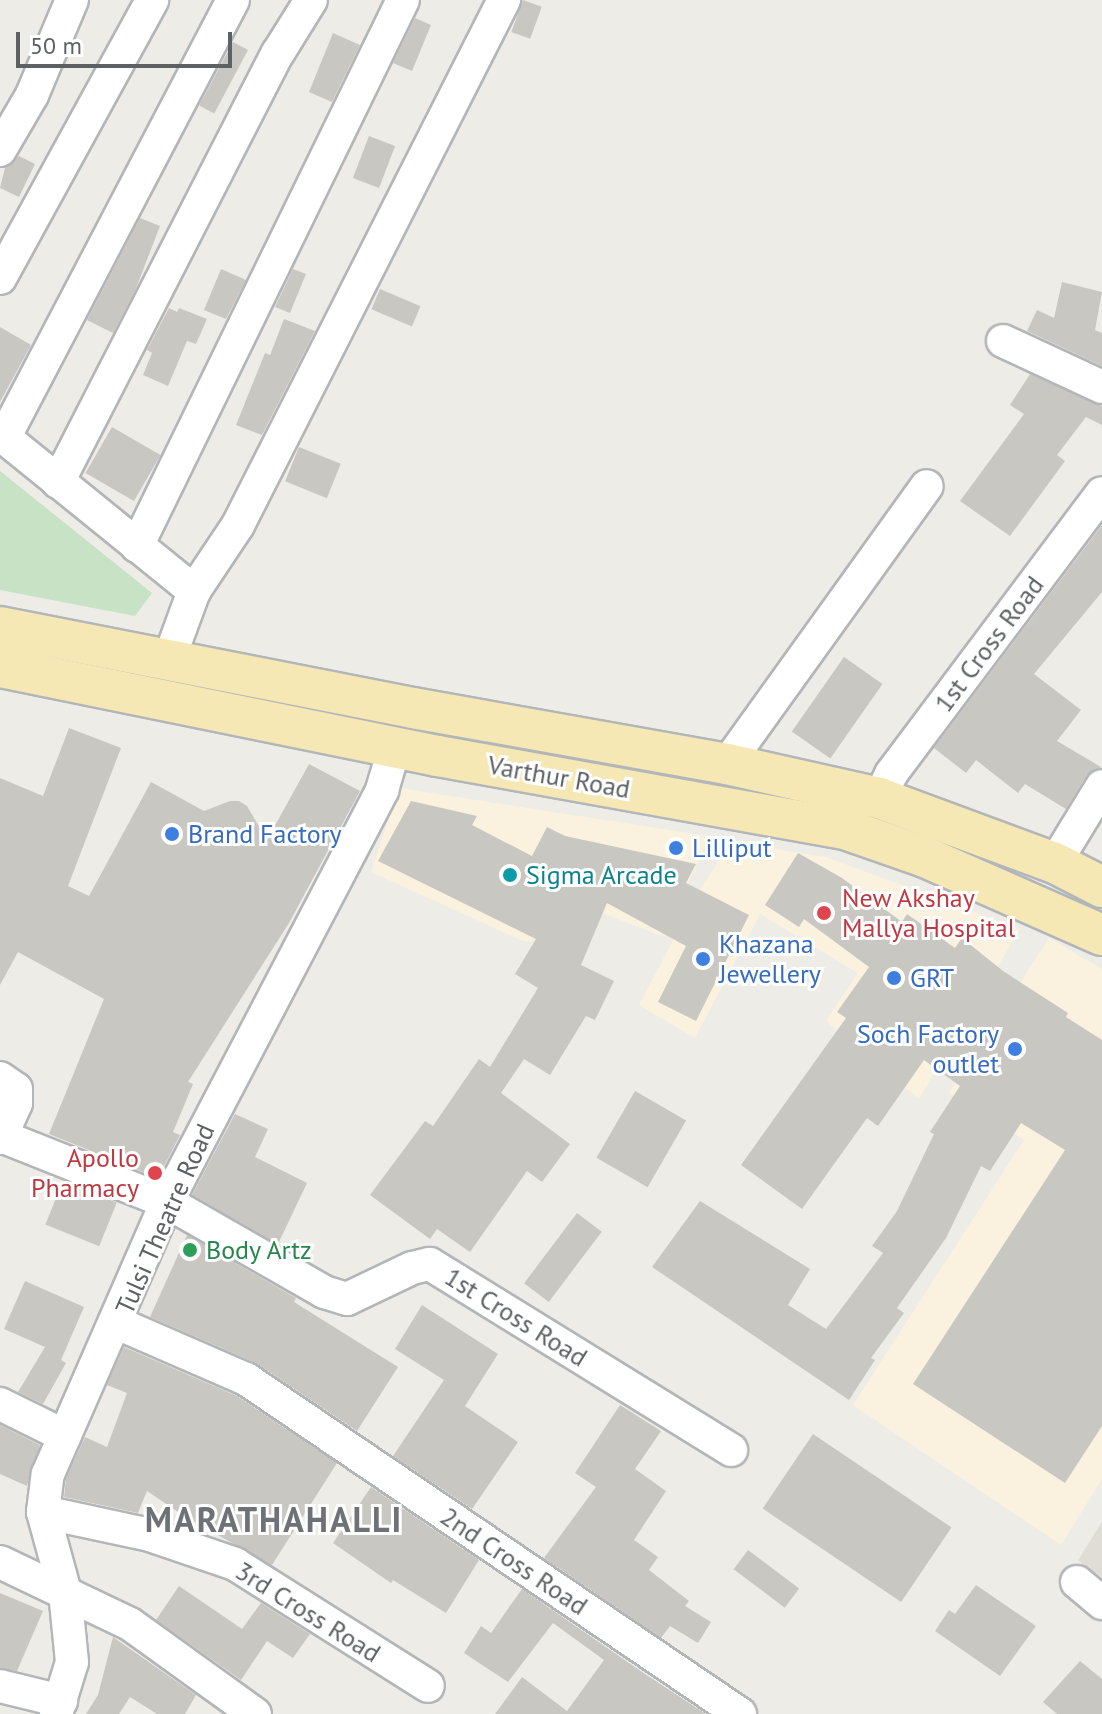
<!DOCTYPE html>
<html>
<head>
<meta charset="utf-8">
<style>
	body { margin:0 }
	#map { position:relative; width:1102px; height:1714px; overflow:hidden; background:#eeece6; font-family:"PT Sans",sans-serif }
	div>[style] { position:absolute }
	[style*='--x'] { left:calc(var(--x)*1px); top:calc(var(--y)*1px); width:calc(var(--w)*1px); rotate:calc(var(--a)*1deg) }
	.commercial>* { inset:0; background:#faf2df }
	.education>* { inset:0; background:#e0ddd7 }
	.green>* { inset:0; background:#c7e2c5 }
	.building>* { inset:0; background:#c9c7c2; transform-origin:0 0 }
	.roads { filter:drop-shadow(2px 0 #b3b6b9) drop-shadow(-2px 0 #b3b6b9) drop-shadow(0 2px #b3b6b9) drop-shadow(0 -2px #b3b6b9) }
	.minor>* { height:32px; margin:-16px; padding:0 16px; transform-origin:16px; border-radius:16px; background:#fff }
	.major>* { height:40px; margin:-20px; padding:0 20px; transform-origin:20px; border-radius:20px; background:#f5e8b4 }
	.dots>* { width:22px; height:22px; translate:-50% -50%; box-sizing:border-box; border:4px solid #fff; border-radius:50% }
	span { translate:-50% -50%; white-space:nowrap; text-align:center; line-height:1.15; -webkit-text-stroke:6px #fff; paint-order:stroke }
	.street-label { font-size:26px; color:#5d6164 }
	.shop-label { font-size:26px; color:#366cbe }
	.left { translate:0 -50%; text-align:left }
	.right { translate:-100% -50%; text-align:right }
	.culture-label { font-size:26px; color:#0d838f }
	.health-label { font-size:26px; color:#be3a42 }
	.leisure-label { font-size:26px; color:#27864d }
	.district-label { font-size:34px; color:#6e7276; font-weight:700; letter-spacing:2px }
	.scale { position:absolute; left:16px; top:32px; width:216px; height:36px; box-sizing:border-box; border:4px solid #5d6164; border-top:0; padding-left:10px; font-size:24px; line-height:28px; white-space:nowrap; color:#5d6164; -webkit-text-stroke:6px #fff; paint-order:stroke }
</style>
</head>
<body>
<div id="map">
	<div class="commercial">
		<div style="clip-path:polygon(399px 788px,709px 836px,665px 937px,562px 898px,532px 942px,523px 941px,371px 872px)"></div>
		<div style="clip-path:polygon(731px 842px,826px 857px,1020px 929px,919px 1099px,826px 1021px,858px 973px,760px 914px,695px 1038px,639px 1005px,699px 891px)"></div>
		<div style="clip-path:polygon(1049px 938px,1102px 969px,1102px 1479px,1061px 1545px,853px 1405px,1024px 1140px,949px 1093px)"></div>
	</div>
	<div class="education">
		<div style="clip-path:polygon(1102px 1522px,1102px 1578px,1078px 1560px)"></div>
	</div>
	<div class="green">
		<div style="clip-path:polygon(0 471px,152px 593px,135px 616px,0 590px)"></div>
	</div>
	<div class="building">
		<div style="left:523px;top:0;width:20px;height:34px;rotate:20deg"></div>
		<div style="clip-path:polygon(415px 18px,431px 25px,412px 71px,393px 63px)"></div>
		<div style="clip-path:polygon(333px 33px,360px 45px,332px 102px,309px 92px)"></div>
		<div style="left:233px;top:42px;width:17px;height:72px;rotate:28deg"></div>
		<div style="left:369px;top:136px;width:28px;height:45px;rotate:21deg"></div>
		<div style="clip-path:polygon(19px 156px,35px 164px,19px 197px,0 188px,5px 168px)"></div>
		<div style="clip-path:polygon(140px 218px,160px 226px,135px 291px,113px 333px,87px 320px)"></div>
		<div style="clip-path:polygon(221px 269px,246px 280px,226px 319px,204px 310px)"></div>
		<div style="clip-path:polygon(293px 269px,306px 274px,290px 313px,275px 307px)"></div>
		<div style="clip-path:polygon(1062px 282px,1102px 292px,1095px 330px,1102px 333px,1102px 366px,1027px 331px,1037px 310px,1054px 318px)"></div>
		<div style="left:380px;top:289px;width:44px;height:22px;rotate:23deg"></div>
		<div style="clip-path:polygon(169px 308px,177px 312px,179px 308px,207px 319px,196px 344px,187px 341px,168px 386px,143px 375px,152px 353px,147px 350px)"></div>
		<div style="clip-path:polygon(284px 319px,315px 331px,262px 435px,236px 425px,265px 353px,270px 355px)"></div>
		<div style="clip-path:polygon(0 327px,31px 345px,0 402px)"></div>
		<div style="clip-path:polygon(1030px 374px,1102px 406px,1102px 425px,1086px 417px,1057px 455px,1065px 461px,1010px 536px,960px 501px,1024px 414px,1010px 405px)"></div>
		<div style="left:112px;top:427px;width:56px;height:53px;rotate:30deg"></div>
		<div style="left:299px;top:447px;width:45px;height:37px;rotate:22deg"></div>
		<div style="clip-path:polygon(1102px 525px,1102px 592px,1034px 674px,1081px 710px,1057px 741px,1101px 767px,1086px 776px,1066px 809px,1025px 784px,1018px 793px,976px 760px,966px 773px,934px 748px)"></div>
		<div style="left:844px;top:657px;width:47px;height:91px;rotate:35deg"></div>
		<div style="clip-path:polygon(69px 728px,121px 748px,68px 886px,89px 896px,151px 782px,204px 811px,230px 801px,239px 801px,247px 806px,267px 840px,309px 764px,360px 791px,289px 923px,188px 1082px,193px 1084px,173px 1132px,180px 1135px,158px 1178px,49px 1134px,104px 999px,18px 952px,0 985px,0 778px,43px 796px)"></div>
		<div style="clip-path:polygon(411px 801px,477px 816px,472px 825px,532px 856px,547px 827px,565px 836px,696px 864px,686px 883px,749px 915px,696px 1021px,658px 1002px,686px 946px,607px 903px,581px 965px,614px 981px,595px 1020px,586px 1016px,550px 1075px,524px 1059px,501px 1093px,570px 1144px,542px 1182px,527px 1171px,470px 1252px,437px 1229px,430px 1239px,370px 1195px,425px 1121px,433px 1126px,479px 1059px,490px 1067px,538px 988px,515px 974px,536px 939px,378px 861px)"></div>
		<div style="clip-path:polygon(798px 853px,842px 878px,902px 922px,907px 914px,955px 948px,962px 938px,1003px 971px,1068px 1013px,1066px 1017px,1102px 1040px,1102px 1426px,1065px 1483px,913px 1384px,1065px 1150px,1021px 1123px,990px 1171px,981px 1166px,946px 1238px,897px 1308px,904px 1313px,871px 1358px,875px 1360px,849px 1400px,652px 1267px,700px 1201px,810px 1269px,788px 1305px,826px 1329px,883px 1253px,872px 1246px,897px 1211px,934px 1134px,930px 1132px,960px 1086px,924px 1060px,878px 1126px,867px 1118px,802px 1209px,741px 1165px,846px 1018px,837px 1012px,869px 967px,804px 919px,799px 927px,765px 905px)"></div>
		<div style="left:635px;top:1091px;width:59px;height:77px;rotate:30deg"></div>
		<div style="clip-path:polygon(235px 1114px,268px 1129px,255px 1157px,307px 1183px,278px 1244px,192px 1195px)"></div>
		<div style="left:63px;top:1181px;width:58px;height:47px;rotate:22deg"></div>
		<div style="left:577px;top:1213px;width:31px;height:88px;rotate:37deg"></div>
		<div style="clip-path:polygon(187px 1235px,296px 1298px,294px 1302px,398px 1367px,357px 1431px,256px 1363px,150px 1317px)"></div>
		<div style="clip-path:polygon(25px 1281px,84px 1307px,61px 1360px,66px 1363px,43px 1404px,18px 1392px,45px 1347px,4px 1329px)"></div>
		<div style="clip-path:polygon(422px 1305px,498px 1354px,465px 1406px,518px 1442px,472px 1509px,393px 1456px,444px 1380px,395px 1349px)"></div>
		<div style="clip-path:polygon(124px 1347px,237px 1396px,337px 1463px,272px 1565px,187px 1518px,147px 1491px,138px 1513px,64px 1497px,66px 1479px,85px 1437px,107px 1447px,127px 1393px,107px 1385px)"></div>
		<div style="clip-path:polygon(620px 1405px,661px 1431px,635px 1469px,666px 1491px,634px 1540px,658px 1557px,649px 1570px,689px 1601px,685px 1606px,711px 1622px,698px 1643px,670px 1626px,661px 1638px,544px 1558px,596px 1487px,575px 1473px)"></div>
		<div style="clip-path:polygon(0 1425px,40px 1445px,27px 1486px,0 1474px)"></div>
		<div style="left:813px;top:1434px;width:167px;height:90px;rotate:34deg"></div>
		<div style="clip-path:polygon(371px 1487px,479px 1560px,446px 1613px,393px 1580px,391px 1583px,333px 1543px)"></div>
		<div style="left:748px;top:1550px;width:64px;height:24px;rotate:37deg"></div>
		<div style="clip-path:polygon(976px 1585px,1036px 1626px,1000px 1676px,935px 1631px,949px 1610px,955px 1614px)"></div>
		<div style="clip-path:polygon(179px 1586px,242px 1629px,261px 1603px,310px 1634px,293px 1658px,267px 1641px,241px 1680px,156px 1620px)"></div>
		<div style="clip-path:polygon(522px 1589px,645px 1674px,706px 1714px,495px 1714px,522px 1677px,567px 1711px,604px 1660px,553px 1623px,508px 1682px,464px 1653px,481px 1626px,491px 1633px)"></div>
		<div style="clip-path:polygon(0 1593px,43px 1611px,17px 1671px,0 1668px)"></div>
		<div style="clip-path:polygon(113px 1637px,196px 1695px,185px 1714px,157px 1714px,130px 1697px,119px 1714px,86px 1714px,98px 1695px)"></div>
		<div style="clip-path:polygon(1080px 1661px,1102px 1679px,1102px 1714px,1057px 1714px,1043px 1702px)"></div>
	</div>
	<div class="roads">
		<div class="minor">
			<div style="--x:0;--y:150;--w:64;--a:-59.8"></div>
			<div style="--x:32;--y:95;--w:103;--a:-67.2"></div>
			<div style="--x:0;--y:278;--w:317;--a:-61.3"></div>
			<div style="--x:1003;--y:341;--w:109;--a:24.9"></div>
			<div style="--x:0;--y:434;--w:250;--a:39"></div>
			<div style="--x:194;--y:591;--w:76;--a:110.1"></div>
			<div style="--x:4;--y:438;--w:494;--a:-62.4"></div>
			<div style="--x:58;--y:482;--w:482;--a:-62.9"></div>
			<div style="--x:278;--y:53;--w:62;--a:-58.1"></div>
			<div style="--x:137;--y:546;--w:607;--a:-64.03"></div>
			<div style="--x:194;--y:591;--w:79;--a:-56.3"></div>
			<div style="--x:238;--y:525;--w:589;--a:-63.13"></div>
			<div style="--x:727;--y:764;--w:342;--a:-54.3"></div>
			<div style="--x:879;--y:798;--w:27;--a:-63"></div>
			<div style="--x:891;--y:774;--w:351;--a:-53.1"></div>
			<div style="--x:1055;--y:863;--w:90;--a:-58.6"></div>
			<div style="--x:0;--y:1078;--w:19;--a:35"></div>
			<div style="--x:16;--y:1089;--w:14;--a:90"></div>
			<div style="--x:16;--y:1103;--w:36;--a:114"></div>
			<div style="--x:0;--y:1138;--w:2;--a:-63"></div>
			<div style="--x:1;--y:1136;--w:179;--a:21.7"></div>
			<div style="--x:167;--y:1202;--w:181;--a:29.8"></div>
			<div style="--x:324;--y:1292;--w:24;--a:17"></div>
			<div style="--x:347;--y:1299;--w:72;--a:-25.5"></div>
			<div style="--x:412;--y:1268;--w:18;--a:-13"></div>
			<div style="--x:430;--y:1264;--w:354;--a:31.7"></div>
			<div style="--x:117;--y:1323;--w:141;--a:23.5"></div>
			<div style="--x:246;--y:1379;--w:597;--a:34.14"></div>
			<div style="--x:0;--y:1404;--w:72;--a:26.2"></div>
			<div style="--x:43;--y:1512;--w:109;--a:12.1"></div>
			<div style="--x:150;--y:1535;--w:90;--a:18.8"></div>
			<div style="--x:235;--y:1564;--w:228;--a:32.3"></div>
			<div style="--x:0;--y:1562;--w:144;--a:25.5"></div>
			<div style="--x:130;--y:1624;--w:154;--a:35.8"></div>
			<div style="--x:1077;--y:1582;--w:33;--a:40"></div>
			<div style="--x:0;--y:1686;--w:63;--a:13.8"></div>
			<div style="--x:56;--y:1714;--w:54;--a:-72.9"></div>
			<div style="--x:72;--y:1662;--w:70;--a:-95.7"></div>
			<div style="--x:65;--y:1592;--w:83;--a:-105.4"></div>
			<div style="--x:43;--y:1512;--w:38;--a:-83"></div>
			<div style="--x:48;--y:1474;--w:297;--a:-66.4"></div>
			<div style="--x:167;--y:1202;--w:465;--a:-62.4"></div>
			<div style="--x:382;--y:790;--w:46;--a:-73.5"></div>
		</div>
		<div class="major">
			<div style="--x:0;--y:627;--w:421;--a:11.1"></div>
			<div style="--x:413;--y:708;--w:319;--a:10.1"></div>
			<div style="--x:727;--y:764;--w:156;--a:12.6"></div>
			<div style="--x:879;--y:798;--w:188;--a:20.3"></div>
			<div style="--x:1055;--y:863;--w:53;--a:27.1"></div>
			<div style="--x:0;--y:667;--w:447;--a:11.5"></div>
			<div style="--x:438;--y:756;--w:417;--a:10.2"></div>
			<div style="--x:848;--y:830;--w:82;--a:19.3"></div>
			<div style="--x:925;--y:857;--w:193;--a:23.8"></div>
		</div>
	</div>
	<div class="dots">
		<div style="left:172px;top:834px;background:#3f7fe0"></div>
		<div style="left:676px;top:848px;background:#3f7fe0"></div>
		<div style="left:510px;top:875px;background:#0f9aa8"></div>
		<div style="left:824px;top:913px;background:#e0444e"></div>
		<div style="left:703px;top:959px;background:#3f7fe0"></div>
		<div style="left:894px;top:978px;background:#3f7fe0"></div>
		<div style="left:1015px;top:1049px;background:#3f7fe0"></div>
		<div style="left:155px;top:1173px;background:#e0444e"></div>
		<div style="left:190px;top:1250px;background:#2e9e5b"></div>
	</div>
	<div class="street-label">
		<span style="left:989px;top:644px;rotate:-53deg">1st Cross Road</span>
		<span style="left:559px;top:777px;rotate:10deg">Varthur Road</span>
		<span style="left:165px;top:1219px;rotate:-66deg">Tulsi Theatre Road</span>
		<span style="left:516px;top:1317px;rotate:32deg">1st Cross Road</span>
		<span style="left:514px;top:1561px;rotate:34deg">2nd Cross Road</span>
		<span style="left:308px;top:1612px;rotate:32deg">3rd Cross Road</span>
	</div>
	<div class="shop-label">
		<span class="left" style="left:188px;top:834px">Brand Factory</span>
		<span class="left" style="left:692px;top:848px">Lilliput</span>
		<span class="left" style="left:719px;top:959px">Khazana<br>Jewellery</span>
		<span class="left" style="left:910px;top:978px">GRT</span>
		<span class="right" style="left:999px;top:1049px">Soch Factory<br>outlet</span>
	</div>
	<div class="culture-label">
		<span class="left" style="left:526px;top:875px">Sigma Arcade</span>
	</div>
	<div class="health-label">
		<span class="left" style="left:842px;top:913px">New Akshay<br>Mallya Hospital</span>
		<span class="right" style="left:139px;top:1173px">Apollo<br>Pharmacy</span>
	</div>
	<div class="leisure-label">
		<span class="left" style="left:206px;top:1250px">Body Artz</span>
	</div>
	<div class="district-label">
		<span style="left:274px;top:1520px">MARATHAHALLI</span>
	</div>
	<div class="scale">50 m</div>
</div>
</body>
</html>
